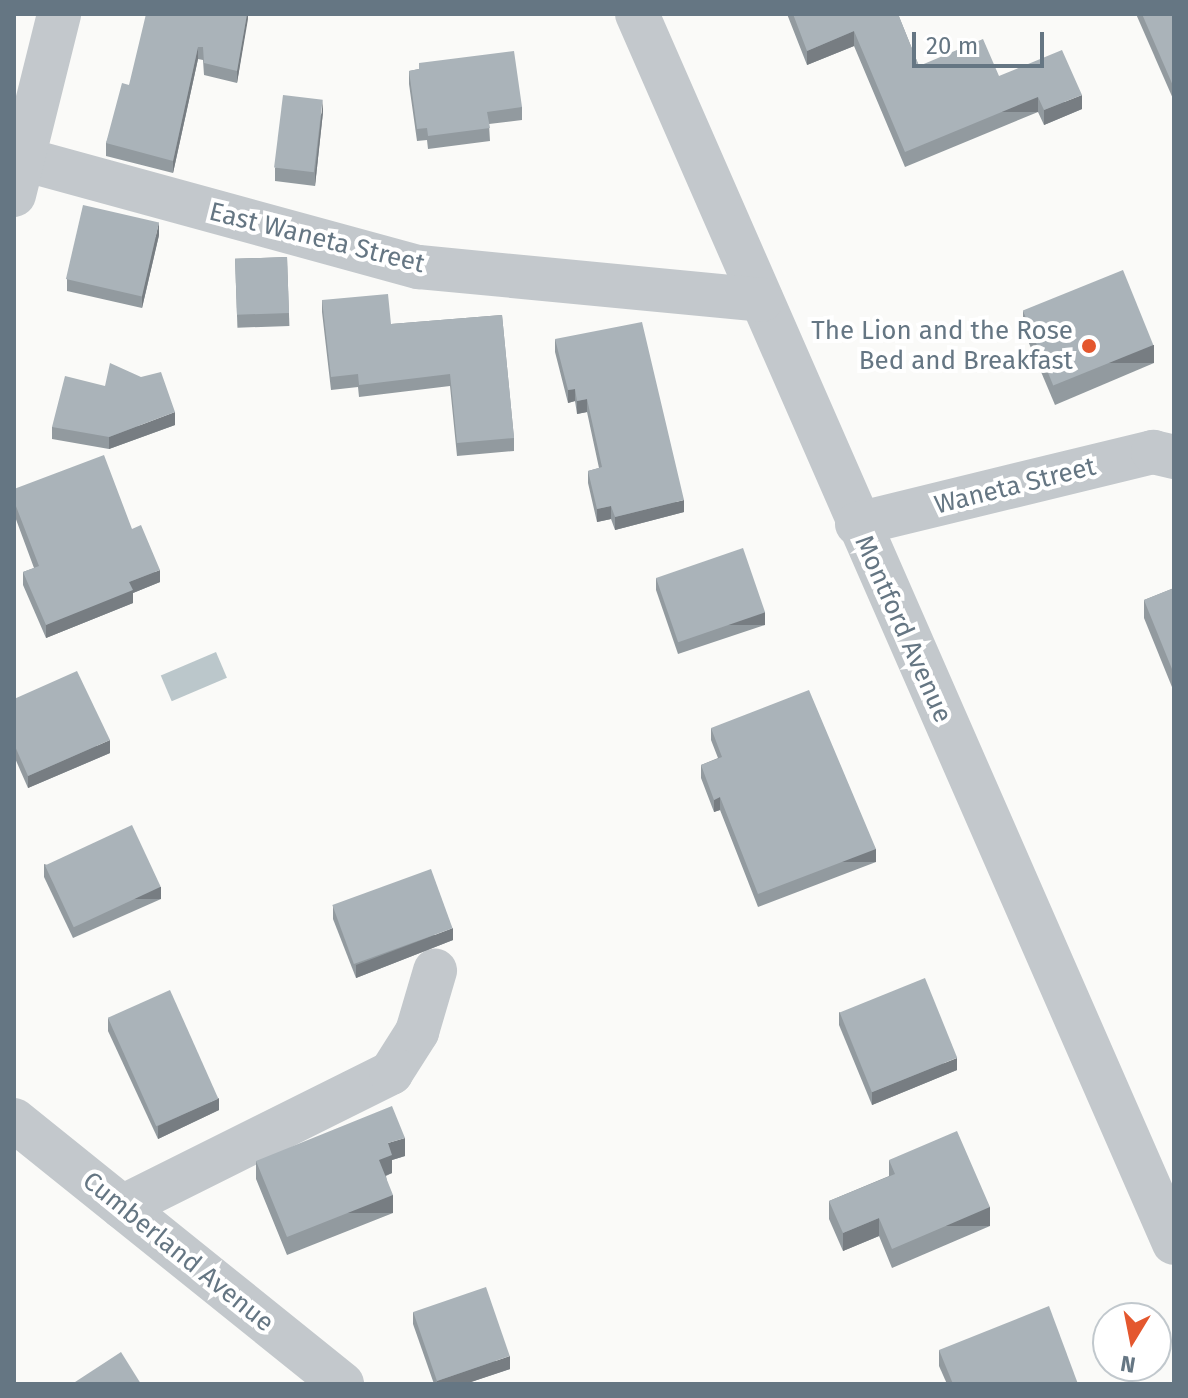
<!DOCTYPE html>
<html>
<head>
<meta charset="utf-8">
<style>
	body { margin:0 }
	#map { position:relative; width:1188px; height:1398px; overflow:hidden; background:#fafaf8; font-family:"Fira Sans",sans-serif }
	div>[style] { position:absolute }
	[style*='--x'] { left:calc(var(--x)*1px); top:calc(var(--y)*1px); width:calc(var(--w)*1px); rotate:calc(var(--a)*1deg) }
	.water>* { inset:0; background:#bbc7cb; transform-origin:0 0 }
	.minor>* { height:44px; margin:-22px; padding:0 22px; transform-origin:22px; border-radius:22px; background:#c3c8cc }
	.wall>* { inset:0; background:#929a9f; transform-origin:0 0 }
	.shaded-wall>* { inset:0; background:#777d82; transform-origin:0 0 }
	.building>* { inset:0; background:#aab3b9; transform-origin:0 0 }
	.dots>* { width:22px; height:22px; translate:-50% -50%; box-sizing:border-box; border:4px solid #fff; border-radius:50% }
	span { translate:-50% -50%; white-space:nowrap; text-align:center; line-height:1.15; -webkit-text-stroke:8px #fff; paint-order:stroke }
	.street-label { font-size:26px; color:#657683 }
	.poi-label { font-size:26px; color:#657683 }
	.right { translate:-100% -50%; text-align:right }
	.frame { position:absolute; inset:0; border:16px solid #657683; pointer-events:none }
	.north { position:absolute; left:1092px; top:1302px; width:80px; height:80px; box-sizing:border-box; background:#fff; border:2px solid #c1c8cd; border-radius:50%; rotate:190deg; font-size:22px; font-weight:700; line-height:32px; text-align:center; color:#657683 }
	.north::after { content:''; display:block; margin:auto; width:28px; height:36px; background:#e4572e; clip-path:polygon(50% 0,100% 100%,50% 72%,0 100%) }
	.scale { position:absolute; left:912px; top:32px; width:132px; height:36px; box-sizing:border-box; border:4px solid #657683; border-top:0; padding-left:10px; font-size:24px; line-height:28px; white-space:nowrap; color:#657683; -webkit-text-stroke:6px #fff; paint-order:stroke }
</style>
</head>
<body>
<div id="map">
	<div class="water">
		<div style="left:216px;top:652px;width:28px;height:60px;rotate:67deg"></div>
	</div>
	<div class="minor">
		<div style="--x:637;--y:14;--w:1341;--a:66.4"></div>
		<div style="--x:23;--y:159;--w:410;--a:15.3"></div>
		<div style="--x:419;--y:267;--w:344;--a:5.5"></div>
		<div style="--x:14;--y:195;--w:187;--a:-76"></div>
		<div style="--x:857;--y:524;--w:305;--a:-13.7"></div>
		<div style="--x:1153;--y:452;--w:22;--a:13"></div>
		<div style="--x:14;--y:1120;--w:421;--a:38.8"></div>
		<div style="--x:122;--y:1207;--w:301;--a:-26.5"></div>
		<div style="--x:391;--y:1073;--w:49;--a:-57.6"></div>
		<div style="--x:417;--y:1032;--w:64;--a:-73.6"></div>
	</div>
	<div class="wall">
		<div style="clip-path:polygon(248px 14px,237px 83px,204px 75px,203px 60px,198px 59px,173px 173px,106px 156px,106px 143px,129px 85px)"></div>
		<div style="clip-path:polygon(787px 14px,898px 14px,919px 66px,999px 76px,1082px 109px,1044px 125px,1038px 112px,905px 167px,854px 46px,807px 65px)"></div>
		<div style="clip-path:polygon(1136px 14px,1174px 14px,1174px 101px)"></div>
		<div style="clip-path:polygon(419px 63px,522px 107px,522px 120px,489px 124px,490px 141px,428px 149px,427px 140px,417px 141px,409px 84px,409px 71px,419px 69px)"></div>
		<div style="clip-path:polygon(323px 112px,315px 186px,275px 181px,275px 168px)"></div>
		<div style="clip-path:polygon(159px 235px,142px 308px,67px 291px,67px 279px)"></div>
		<div style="left:287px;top:257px;width:69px;height:52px;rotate:88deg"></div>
		<div style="clip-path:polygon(322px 300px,391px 324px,502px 315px,514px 438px,514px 451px,457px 456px,450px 386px,359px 397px,358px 387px,331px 390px,322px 312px)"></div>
		<div style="clip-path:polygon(1023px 311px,1154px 363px,1055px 405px,1023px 329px)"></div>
		<div style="clip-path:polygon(555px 339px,684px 512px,615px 530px,611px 519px,597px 522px,588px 483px,588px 471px,599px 468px,587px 412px,577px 414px,575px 401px,568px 403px,555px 352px)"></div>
		<div style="clip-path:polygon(175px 425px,109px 449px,52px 439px,52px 427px)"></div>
		<div style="clip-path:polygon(14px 489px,132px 529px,160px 582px,133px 593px,133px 603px,46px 638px,23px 585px,23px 572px,34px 568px,14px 514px)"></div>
		<div style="clip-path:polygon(656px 578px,765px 625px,678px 654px,656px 590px)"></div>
		<div style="clip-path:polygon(1174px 588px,1174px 692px,1144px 618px,1144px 600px)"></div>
		<div style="clip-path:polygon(14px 699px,110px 753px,28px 788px,14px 756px)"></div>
		<div style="clip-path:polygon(711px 728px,876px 862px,758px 907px,720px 810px,714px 812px,701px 778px,701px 765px,718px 758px,711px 740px)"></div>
		<div style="clip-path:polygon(44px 864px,161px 899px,73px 938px,44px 877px)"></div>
		<div style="clip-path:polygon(333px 906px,453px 940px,356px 978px,333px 919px)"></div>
		<div style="clip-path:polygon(839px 1012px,957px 1070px,872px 1105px,839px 1025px)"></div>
		<div style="clip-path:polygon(108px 1018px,219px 1110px,158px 1139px,108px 1031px)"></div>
		<div style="clip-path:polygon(405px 1156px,392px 1160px,392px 1173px,386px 1176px,393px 1213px,287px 1255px,256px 1179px,256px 1161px)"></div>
		<div style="clip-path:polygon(889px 1160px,990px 1226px,892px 1268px,879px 1236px,843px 1251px,829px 1219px,829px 1201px,889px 1176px)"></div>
		<div style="clip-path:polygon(413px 1312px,510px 1369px,465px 1384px,434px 1384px,413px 1324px)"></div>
		<div style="clip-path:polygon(939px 1350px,1078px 1384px,947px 1384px,939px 1366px)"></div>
	</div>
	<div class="shaded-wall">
		<div style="clip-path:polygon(247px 14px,248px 14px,248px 19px,237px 83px,237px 71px)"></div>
		<div style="clip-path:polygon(854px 31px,854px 46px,807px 65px,807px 51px)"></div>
		<div style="clip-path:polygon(198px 47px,198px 59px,173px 173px,173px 161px)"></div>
		<div style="clip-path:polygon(1082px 95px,1082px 109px,1044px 125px,1044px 110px)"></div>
		<div style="left:1038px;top:97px;width:15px;height:144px;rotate:90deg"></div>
		<div style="clip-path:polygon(323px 100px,323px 112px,315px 186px,315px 173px)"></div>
		<div style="clip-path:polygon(159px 222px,159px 235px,142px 308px,142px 295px)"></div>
		<div style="left:1154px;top:345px;width:18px;height:108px;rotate:90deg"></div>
		<div style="clip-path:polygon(575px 389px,575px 401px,568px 403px,568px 390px)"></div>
		<div style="clip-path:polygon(587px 399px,587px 412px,577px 414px,577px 401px)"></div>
		<div style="clip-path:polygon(175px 412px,175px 425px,109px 449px,109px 437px)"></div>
		<div style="clip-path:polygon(684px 500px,684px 512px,615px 530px,615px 517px)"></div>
		<div style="clip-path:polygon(611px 506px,611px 519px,597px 522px,597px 509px)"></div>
		<div style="clip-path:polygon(160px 570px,160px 582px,133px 593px,133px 603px,46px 638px,46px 625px,129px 582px)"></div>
		<div style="left:765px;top:612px;width:13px;height:92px;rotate:90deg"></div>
		<div style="clip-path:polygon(110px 740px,110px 753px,28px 788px,28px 776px)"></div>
		<div style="clip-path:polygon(720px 797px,720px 810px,714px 812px,714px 800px)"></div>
		<div style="left:876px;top:849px;width:13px;height:126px;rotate:90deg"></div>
		<div style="left:161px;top:887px;width:12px;height:96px;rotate:90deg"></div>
		<div style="clip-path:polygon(453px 928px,453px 940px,356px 978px,356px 965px)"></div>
		<div style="clip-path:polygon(957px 1058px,957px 1070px,872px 1105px,872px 1092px)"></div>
		<div style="clip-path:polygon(219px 1098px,219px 1110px,158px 1139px,158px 1126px)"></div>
		<div style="clip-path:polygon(405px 1138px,405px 1156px,392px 1160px,392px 1173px,379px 1178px,379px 1160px,388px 1143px)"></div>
		<div style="left:393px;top:1195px;width:18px;height:114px;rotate:90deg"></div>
		<div style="left:990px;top:1207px;width:19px;height:107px;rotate:90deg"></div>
		<div style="clip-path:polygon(879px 1218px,879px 1236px,843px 1251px,843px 1233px)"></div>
		<div style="clip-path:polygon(510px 1356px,510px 1369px,465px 1384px,437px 1384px,437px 1381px)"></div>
	</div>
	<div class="building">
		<div style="clip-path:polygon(146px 14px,247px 14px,237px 71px,204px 63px,203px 47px,198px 47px,173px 161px,106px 143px,122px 83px,129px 85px)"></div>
		<div style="clip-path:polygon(793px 14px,898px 14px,919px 66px,983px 39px,999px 76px,1062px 50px,1082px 95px,1044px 110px,1038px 97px,905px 152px,854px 31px,807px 51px)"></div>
		<div style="clip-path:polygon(1142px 14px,1174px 14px,1174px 88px)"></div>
		<div style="clip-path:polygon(514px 51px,522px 107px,487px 112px,490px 128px,428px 136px,427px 128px,417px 129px,409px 71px,419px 69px,419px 63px)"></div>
		<div style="left:283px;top:95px;width:40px;height:73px;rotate:7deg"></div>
		<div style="left:83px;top:205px;width:78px;height:76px;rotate:13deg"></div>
		<div style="left:287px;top:257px;width:56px;height:52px;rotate:88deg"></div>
		<div style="left:1123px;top:270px;width:81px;height:108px;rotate:68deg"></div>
		<div style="clip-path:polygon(388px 294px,391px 324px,502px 315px,514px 438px,457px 443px,450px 374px,359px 385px,358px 374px,331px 377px,322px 300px)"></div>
		<div style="clip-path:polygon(642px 322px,684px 500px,615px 517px,611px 506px,597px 509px,588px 471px,602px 467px,587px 399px,577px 401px,575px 389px,568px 390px,555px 339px)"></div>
		<div style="clip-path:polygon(110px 363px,141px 377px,161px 372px,175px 412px,109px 437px,52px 427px,65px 376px,105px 386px)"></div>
		<div style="clip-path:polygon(104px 455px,132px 529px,141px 525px,160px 570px,129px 582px,133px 590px,46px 625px,23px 572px,39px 566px,14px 501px,14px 489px)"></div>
		<div style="left:743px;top:548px;width:68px;height:92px;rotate:71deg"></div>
		<div style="clip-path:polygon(1174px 588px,1174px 674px,1144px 600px)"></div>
		<div style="clip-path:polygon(77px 671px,110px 740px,28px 776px,14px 744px,14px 699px)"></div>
		<div style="clip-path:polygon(809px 690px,876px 849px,758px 894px,720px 797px,714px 800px,701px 765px,722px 757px,711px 728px)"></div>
		<div style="left:132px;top:825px;width:68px;height:96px;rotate:65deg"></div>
		<div style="left:431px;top:869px;width:63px;height:105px;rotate:70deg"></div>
		<div style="left:925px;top:978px;width:86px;height:92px;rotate:68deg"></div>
		<div style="left:170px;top:990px;width:119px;height:68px;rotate:66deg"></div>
		<div style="clip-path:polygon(392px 1106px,405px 1138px,388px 1143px,392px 1155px,379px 1160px,393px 1195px,287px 1237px,256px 1161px)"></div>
		<div style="clip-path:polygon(957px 1131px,990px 1207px,892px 1249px,879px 1218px,843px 1233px,829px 1201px,895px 1174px,889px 1160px)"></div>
		<div style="left:486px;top:1287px;width:73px;height:77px;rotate:71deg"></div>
		<div style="clip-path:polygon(1049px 1306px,1078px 1384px,953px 1384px,939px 1350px)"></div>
		<div style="clip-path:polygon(121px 1352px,141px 1384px,72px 1384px)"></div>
	</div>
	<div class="dots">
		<div style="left:1089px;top:346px;background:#e4572e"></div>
	</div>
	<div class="street-label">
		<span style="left:317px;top:238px;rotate:14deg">East Waneta Street</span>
		<span style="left:1015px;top:486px;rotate:-14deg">Waneta Street</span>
		<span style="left:903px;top:629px;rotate:66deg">Montford Avenue</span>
		<span style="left:178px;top:1252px;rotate:39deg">Cumberland Avenue</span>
	</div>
	<div class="poi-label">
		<span class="right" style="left:1073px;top:346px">The Lion and the Rose<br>Bed and Breakfast</span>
	</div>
	<div class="frame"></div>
	<div class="north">N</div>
	<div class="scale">20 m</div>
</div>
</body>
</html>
